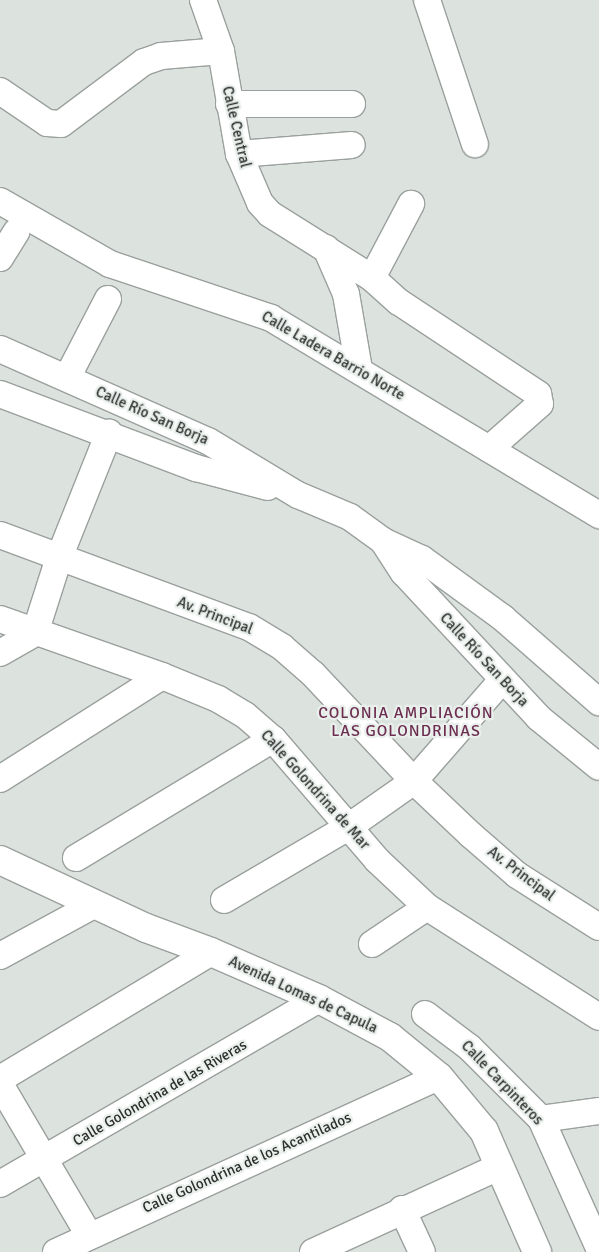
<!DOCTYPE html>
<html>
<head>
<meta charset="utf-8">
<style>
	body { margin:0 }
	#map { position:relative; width:599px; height:1252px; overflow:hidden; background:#dce3df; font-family:Signika,sans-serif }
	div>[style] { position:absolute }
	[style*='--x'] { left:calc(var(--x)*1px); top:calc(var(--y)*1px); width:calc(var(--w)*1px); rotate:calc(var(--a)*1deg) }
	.roads { filter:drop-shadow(1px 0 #9aa09d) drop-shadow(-1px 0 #9aa09d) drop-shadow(0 1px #9aa09d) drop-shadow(0 -1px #9aa09d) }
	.minor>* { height:26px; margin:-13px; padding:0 13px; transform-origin:13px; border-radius:13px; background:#fff }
	.tertiary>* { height:28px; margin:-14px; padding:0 14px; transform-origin:14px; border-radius:14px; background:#fff }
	span { translate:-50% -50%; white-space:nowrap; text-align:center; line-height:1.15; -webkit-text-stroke:4.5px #e9f0ec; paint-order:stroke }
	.street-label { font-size:15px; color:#2d2f2e }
	.neighbourhood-label { font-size:16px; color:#6c2d50; letter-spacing:1px }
</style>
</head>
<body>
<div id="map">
	<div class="roads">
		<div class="minor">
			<div style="--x:203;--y:0;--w:54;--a:70.6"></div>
			<div style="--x:221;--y:51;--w:105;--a:80.1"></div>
			<div style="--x:239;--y:154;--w:53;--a:66.8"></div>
			<div style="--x:260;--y:203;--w:15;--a:48"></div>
			<div style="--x:270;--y:214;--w:120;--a:32.1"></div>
			<div style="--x:372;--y:278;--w:36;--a:42"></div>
			<div style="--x:399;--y:302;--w:167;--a:33.5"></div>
			<div style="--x:538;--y:394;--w:10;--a:79"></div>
			<div style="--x:540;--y:404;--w:68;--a:138.6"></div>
			<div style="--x:427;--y:0;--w:152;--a:71.6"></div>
			<div style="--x:0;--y:91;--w:57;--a:34.2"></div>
			<div style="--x:47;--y:123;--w:14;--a:4"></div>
			<div style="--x:61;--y:124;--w:104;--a:-36.8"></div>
			<div style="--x:144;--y:62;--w:18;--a:-19"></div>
			<div style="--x:161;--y:56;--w:60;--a:-4.8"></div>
			<div style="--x:229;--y:104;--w:123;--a:0"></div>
			<div style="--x:239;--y:154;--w:113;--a:-4.6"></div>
			<div style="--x:0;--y:201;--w:127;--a:29.8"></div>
			<div style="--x:110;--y:264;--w:170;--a:18.5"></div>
			<div style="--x:271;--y:318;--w:383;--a:31"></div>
			<div style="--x:326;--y:248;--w:50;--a:66.5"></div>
			<div style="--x:346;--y:294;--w:76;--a:80.2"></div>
			<div style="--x:0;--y:258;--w:31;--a:-58"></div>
			<div style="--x:372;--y:278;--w:84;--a:-62.2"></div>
			<div style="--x:0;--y:349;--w:227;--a:23.9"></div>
			<div style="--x:208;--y:441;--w:105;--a:31"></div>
			<div style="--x:298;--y:495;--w:56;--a:22.9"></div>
			<div style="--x:350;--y:517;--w:41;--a:36"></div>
			<div style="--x:383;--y:541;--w:38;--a:57"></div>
			<div style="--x:404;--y:573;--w:198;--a:47"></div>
			<div style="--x:539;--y:718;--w:77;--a:39.2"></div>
			<div style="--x:67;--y:378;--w:89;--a:-62.6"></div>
			<div style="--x:0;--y:394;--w:210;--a:20.7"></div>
			<div style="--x:196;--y:468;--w:74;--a:14.8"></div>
			<div style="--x:0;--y:535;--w:265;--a:20.3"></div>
			<div style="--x:249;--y:627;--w:39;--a:31"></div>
			<div style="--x:282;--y:647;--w:41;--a:41.1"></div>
			<div style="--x:313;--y:674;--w:147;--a:46.7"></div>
			<div style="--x:414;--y:781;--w:79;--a:43.5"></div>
			<div style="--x:471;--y:835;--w:61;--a:41"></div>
			<div style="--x:517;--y:875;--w:97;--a:32.4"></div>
			<div style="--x:383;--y:541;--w:43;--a:24.8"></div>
			<div style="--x:422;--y:559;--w:100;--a:36.1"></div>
			<div style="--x:503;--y:618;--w:128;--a:41.2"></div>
			<div style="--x:0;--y:619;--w:172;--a:19.4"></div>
			<div style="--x:162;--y:676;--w:61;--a:22.3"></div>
			<div style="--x:218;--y:699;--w:31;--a:31"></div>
			<div style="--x:245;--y:715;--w:37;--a:41"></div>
			<div style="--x:273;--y:739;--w:160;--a:49.3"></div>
			<div style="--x:377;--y:860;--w:69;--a:43.2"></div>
			<div style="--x:427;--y:907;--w:204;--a:32.6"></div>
			<div style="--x:0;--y:653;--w:40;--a:-29.7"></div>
			<div style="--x:35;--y:633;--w:79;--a:-72.3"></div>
			<div style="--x:59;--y:558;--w:135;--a:-68.2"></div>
			<div style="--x:0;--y:779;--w:192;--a:-32.4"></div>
			<div style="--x:76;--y:858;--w:230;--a:-31.1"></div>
			<div style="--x:224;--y:900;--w:146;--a:-30.4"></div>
			<div style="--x:350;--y:826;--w:78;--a:-35.1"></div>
			<div style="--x:414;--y:781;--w:134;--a:-48.9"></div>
			<div style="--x:372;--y:944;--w:66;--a:-33.9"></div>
			<div style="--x:0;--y:956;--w:107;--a:-28.5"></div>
			<div style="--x:425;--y:1014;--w:55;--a:36.9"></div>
			<div style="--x:469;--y:1047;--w:102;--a:45"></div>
			<div style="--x:541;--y:1119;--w:141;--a:65.8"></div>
			<div style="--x:0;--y:1079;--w:246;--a:-31"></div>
			<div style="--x:0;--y:1084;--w:175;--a:59.5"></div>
			<div style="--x:541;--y:1119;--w:59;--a:-7.9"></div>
			<div style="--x:0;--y:1184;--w:369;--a:-30.1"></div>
			<div style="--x:402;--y:1209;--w:47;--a:65.1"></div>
			<div style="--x:56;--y:1252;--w:421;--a:-24.6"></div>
			<div style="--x:313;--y:1252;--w:205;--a:-24.6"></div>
		</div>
		<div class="tertiary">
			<div style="--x:0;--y:860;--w:161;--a:25"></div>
			<div style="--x:146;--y:928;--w:69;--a:20.3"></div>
			<div style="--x:211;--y:952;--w:118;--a:23.5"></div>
			<div style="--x:319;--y:999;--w:81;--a:28.2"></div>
			<div style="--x:390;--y:1037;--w:63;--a:39.2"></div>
			<div style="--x:439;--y:1077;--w:70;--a:50.2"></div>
			<div style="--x:484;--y:1131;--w:132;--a:66.3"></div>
		</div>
	</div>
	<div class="street-label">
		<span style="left:236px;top:127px;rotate:77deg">Calle Central</span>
		<span style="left:333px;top:356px;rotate:30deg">Calle Ladera Barrio Norte</span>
		<span style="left:152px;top:416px;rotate:24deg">Calle Río San Borja</span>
		<span style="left:215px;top:616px;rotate:21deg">Av. Principal</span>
		<span style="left:484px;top:660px;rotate:47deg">Calle Río San Borja</span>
		<span style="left:315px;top:790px;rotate:48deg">Calle Golondrina de Mar</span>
		<span style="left:521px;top:874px;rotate:37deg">Av. Principal</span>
		<span style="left:303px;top:995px;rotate:25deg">Avenida Lomas de Capula</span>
		<span style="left:502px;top:1083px;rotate:46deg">Calle Carpinteros</span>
		<span style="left:160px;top:1093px;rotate:-30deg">Calle Golondrina de las Riveras</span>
		<span style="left:247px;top:1163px;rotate:-24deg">Calle Golondrina de los Acantilados</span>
	</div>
	<div class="neighbourhood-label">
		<span style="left:406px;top:722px">COLONIA AMPLIACIÓN<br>LAS GOLONDRINAS</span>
	</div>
</div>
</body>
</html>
